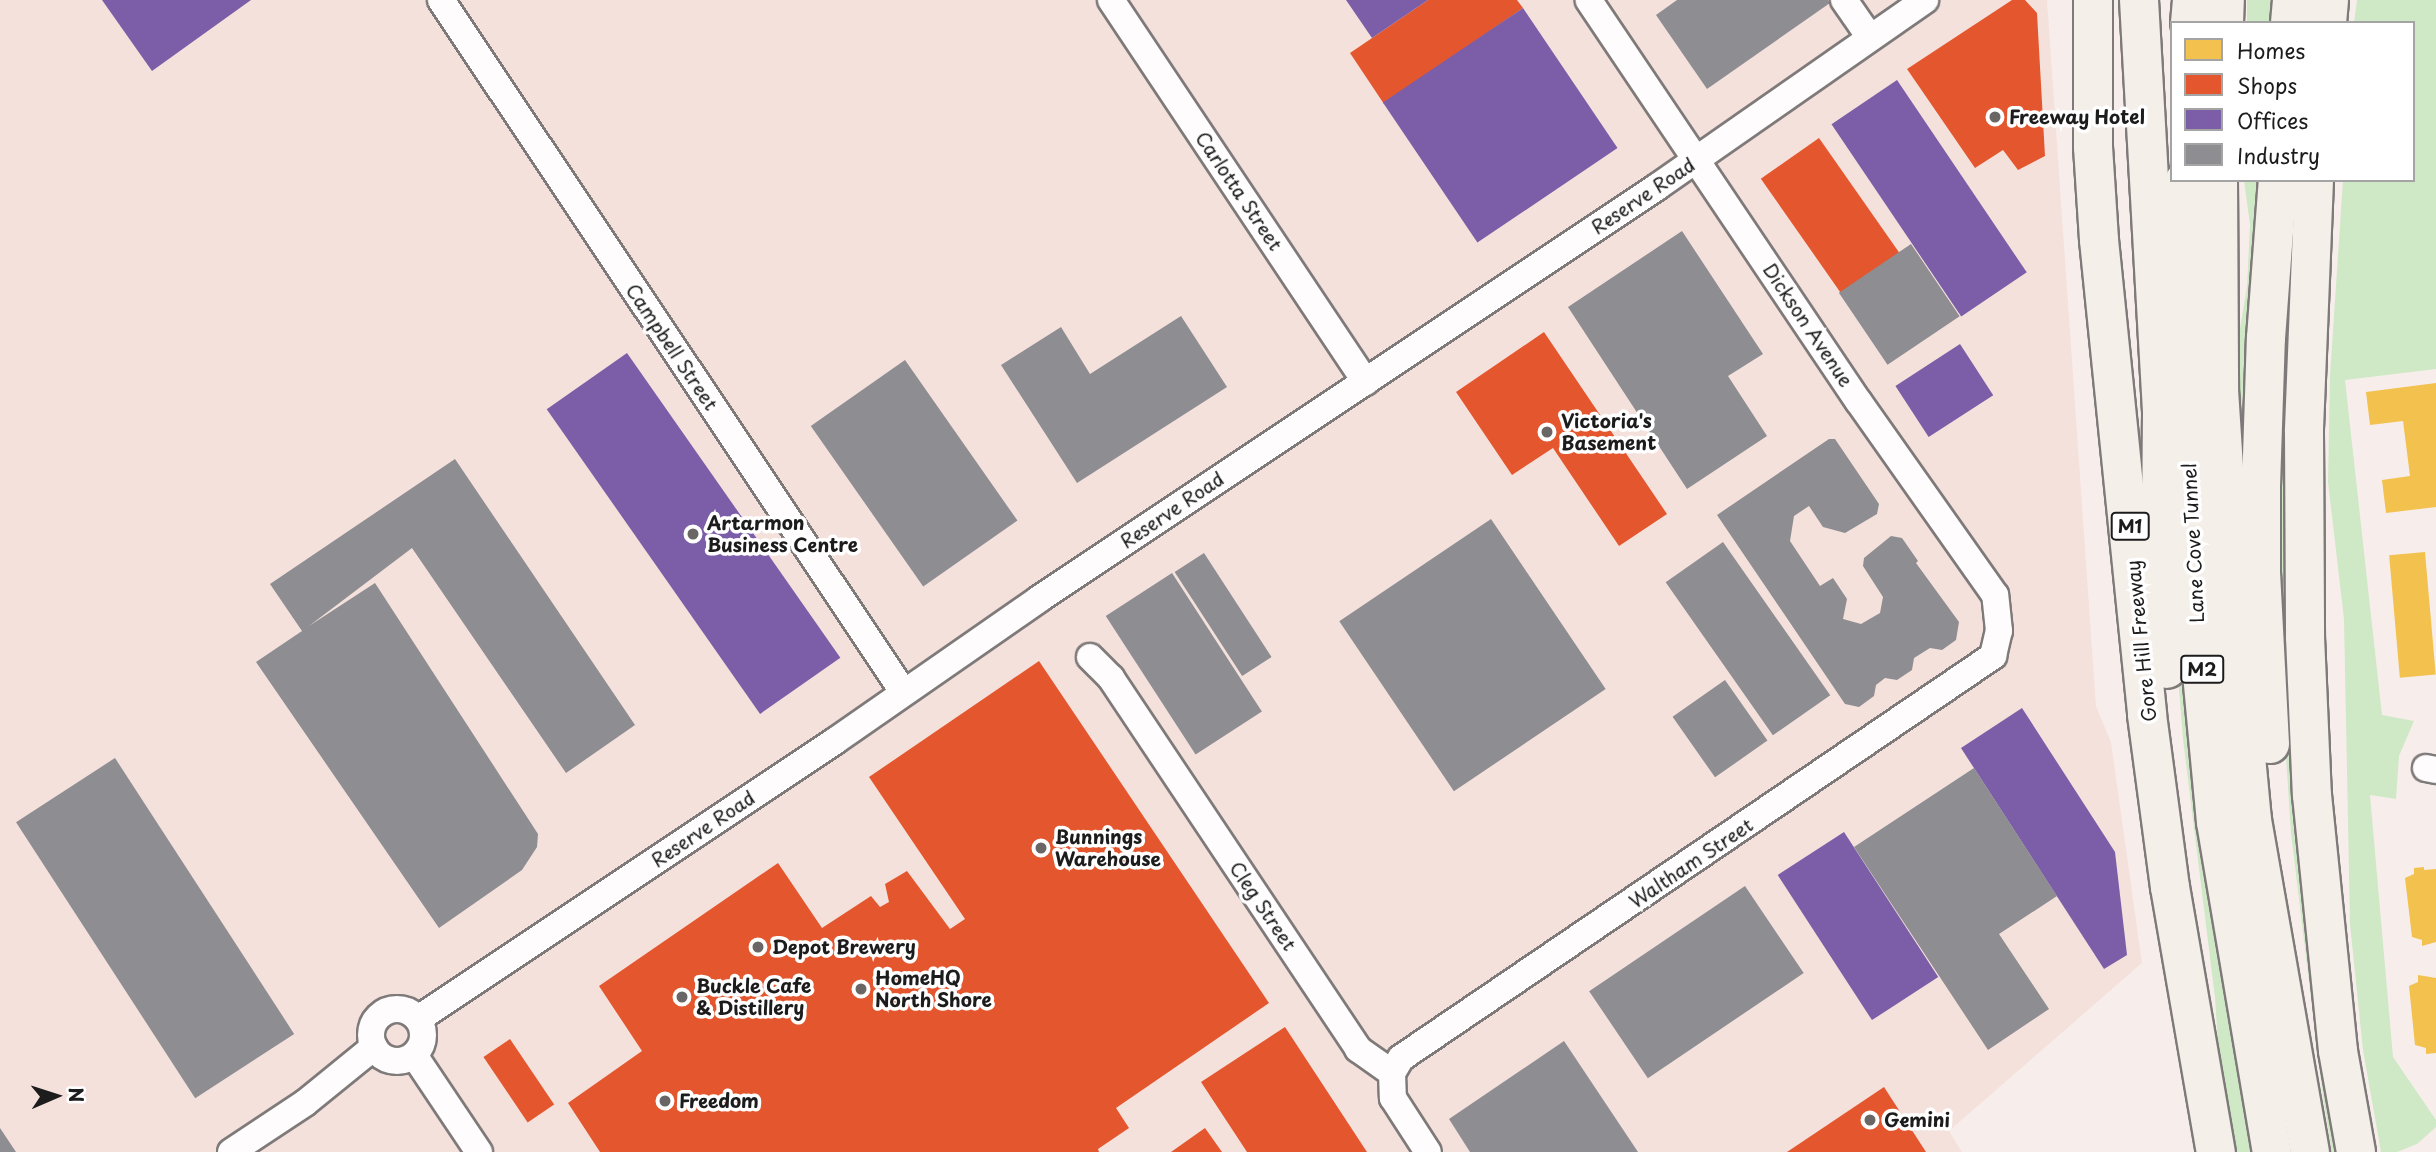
<!DOCTYPE html>
<html>
<head>
<meta charset="utf-8">
<style>
	body { margin:0 }
	#map { position:relative; width:2436px; height:1152px; overflow:hidden; background:#f7eeec; font-family:"Playpen Sans",sans-serif }
	div>[style] { position:absolute }
	[style*='--x'] { left:calc(var(--x)*1px); top:calc(var(--y)*1px); width:calc(var(--w)*1px); rotate:calc(var(--a)*1deg) }
	.built>* { inset:0; background:#f5e1dc }
	.green>* { inset:0; background:#cfe8c6; transform-origin:0 0 }
	.homes>* { inset:0; background:#f2c14e; transform-origin:0 0 }
	.shops>* { inset:0; background:#e4572e; transform-origin:0 0 }
	.offices>* { inset:0; background:#7b5ea7; transform-origin:0 0 }
	.industry>* { inset:0; background:#8d8d92; transform-origin:0 0 }
	.roads { filter:drop-shadow(2px 0 #7f7a7a) drop-shadow(-2px 0 #7f7a7a) drop-shadow(0 2px #7f7a7a) drop-shadow(0 -2px #7f7a7a) }
	.minor>* { height:26px; margin:-13px; padding:0 13px; transform-origin:13px; border-radius:13px; background:#fefcfc }
	.minor>.ring { margin:-13px; padding:0; box-sizing:content-box; background:none; border:26px solid #fefcfc; border-radius:50% }
	.highway>* { height:38px; margin:-19px; padding:0 19px; transform-origin:19px; border-radius:19px; background:#f4efe9 }
	.dots>* { width:19px; height:19px; translate:-50% -50%; box-sizing:border-box; border:4px solid #fff; border-radius:50% }
	span { translate:-50% -50%; white-space:nowrap; text-align:center; line-height:1.15; -webkit-text-stroke:7px #fff; paint-order:stroke }
	.shield-label span { padding:2px 5px; background:#fff; border:2px solid; border-radius:5px; -webkit-text-stroke-width:0 }
	.shield-label { font-size:18px; color:#1c1c1c; font-weight:700 }
	.poi-label { font-size:19px; color:#1c1c1c; font-weight:700 }
	.left { translate:0 -50%; text-align:left }
	.street-label { font-size:19px; color:#1c1c1c }
	.legend { position:absolute; left:2170px; top:21px; width:245px; height:161px; box-sizing:border-box; background:#fff; border:2px solid #a4a4a4; margin:0; padding:9px 12px; list-style:none; font-size:21px; color:#1c1c1c }
	.legend li { display:flex; align-items:center; gap:14px; height:35px }
	.legend b { width:35px; border:2px solid #a4a4a4 }
	.north { position:absolute; left:21px; top:1061px; width:70px; height:70px; -webkit-text-stroke:5px #fff; paint-order:stroke; rotate:87deg; font-size:19px; font-weight:700; line-height:28px; text-align:center; color:#1c1c1c }
	.north::after { content:''; display:block; margin:auto; width:24px; height:32px; background:#1c1c1c; clip-path:polygon(50% 0,100% 100%,50% 72%,0 100%) }
</style>
</head>
<body>
<div id="map">
	<div class="built">
		<div style="clip-path:polygon(0 0,2047px 0,2096px 706px,2111px 742px,2142px 963px,1949px 1131px,1962px 1152px,0 1152px)"></div>
	</div>
	<div class="green">
		<div style="left:2247px;top:0;width:31px;height:23px"></div>
		<div style="clip-path:polygon(2357px 0,2436px 0,2436px 369px,2345px 380px,2382px 715px,2414px 721px,2399px 756px,2396px 799px,2370px 795px,2393px 1057px,2436px 1120px,2436px 1127px,2417px 1144px,2397px 1152px,2381px 1152px,2363px 1050px,2350px 924px,2344px 619px,2328px 482px,2330px 376px,2343px 180px,2413px 180px,2413px 23px,2354px 23px)"></div>
		<div style="clip-path:polygon(2244px 180px,2263px 180px,2252px 580px,2236px 396px,2239px 334px,2247px 287px,2250px 225px)"></div>
		<div style="clip-path:polygon(2284px 360px,2292px 360px,2341px 1152px,2332px 1152px,2323px 1097px,2291px 833px,2276px 603px)"></div>
		<div style="clip-path:polygon(2175px 489px,2205px 852px,2253px 1152px,2233px 1152px,2221px 1086px,2215px 998px,2183px 739px,2173px 614px)"></div>
	</div>
	<div class="homes">
		<div style="clip-path:polygon(2436px 383px,2436px 507px,2386px 513px,2382px 480px,2410px 476px,2403px 421px,2370px 425px,2366px 392px)"></div>
		<div style="left:2425px;top:552px;width:123px;height:36px;rotate:85deg"></div>
		<div style="clip-path:polygon(2424px 867px,2424px 870px,2436px 869px,2436px 942px,2422px 946px,2422px 940px,2412px 937px,2405px 878px,2414px 874px,2414px 868px)"></div>
		<div style="clip-path:polygon(2418px 975px,2436px 978px,2436px 1053px,2426px 1054px,2426px 1048px,2415px 1045px,2409px 986px,2418px 982px)"></div>
	</div>
	<div class="shops">
		<div style="clip-path:polygon(1428px 0,1517px 0,1523px 8px,1384px 104px,1350px 53px)"></div>
		<div style="clip-path:polygon(2012px 0,2025px 0,2037px 13px,2045px 156px,2018px 170px,2003px 150px,1975px 168px,1907px 69px)"></div>
		<div style="left:1819px;top:138px;width:140px;height:71px;rotate:55deg"></div>
		<div style="clip-path:polygon(1544px 332px,1667px 514px,1619px 546px,1553px 448px,1512px 475px,1456px 392px)"></div>
		<div style="clip-path:polygon(1039px 661px,1269px 1003px,1116px 1108px,1129px 1128px,1098px 1149px,1099px 1152px,600px 1152px,568px 1103px,642px 1051px,599px 986px,778px 863px,822px 928px,871px 896px,880px 907px,889px 902px,885px 884px,907px 871px,950px 929px,965px 919px,869px 777px)"></div>
		<div style="clip-path:polygon(1285px 1027px,1365px 1149px,1367px 1152px,1247px 1152px,1201px 1082px)"></div>
		<div style="left:510px;top:1039px;width:79px;height:32px;rotate:56deg"></div>
		<div style="clip-path:polygon(1884px 1087px,1926px 1152px,1787px 1152px)"></div>
		<div style="clip-path:polygon(1205px 1128px,1222px 1152px,1171px 1152px)"></div>
	</div>
	<div class="offices">
		<div style="clip-path:polygon(102px 0,251px 0,152px 71px)"></div>
		<div style="clip-path:polygon(1346px 0,1428px 0,1372px 38px)"></div>
		<div style="left:1523px;top:8px;width:169px;height:169px;rotate:56deg"></div>
		<div style="left:1897px;top:80px;width:232px;height:79px;rotate:56deg"></div>
		<div style="left:1960px;top:344px;width:61px;height:77px;rotate:57deg"></div>
		<div style="left:627px;top:353px;width:372px;height:98px;rotate:55deg"></div>
		<div style="clip-path:polygon(2022px 708px,2115px 852px,2127px 955px,2104px 969px,1961px 748px)"></div>
		<div style="left:1844px;top:832px;width:173px;height:79px;rotate:57deg"></div>
	</div>
	<div class="industry">
		<div style="clip-path:polygon(1677px 0,1828px 0,1830px 3px,1707px 89px,1656px 15px)"></div>
		<div style="clip-path:polygon(1682px 231px,1763px 354px,1728px 376px,1767px 436px,1687px 489px,1568px 307px)"></div>
		<div style="left:1911px;top:244px;width:87px;height:87px;rotate:56deg"></div>
		<div style="clip-path:polygon(1181px 316px,1227px 387px,1077px 483px,1001px 365px,1061px 327px,1090px 374px)"></div>
		<div style="left:905px;top:360px;width:196px;height:115px;rotate:55deg"></div>
		<div style="clip-path:polygon(1829px 439px,1835px 439px,1879px 504px,1877px 514px,1845px 533px,1823px 527px,1809px 506px,1794px 516px,1790px 541px,1820px 586px,1833px 578px,1847px 599px,1843px 619px,1861px 624px,1880px 613px,1883px 597px,1863px 566px,1864px 558px,1891px 536px,1902px 538px,1918px 561px,1916px 563px,1959px 622px,1956px 640px,1942px 650px,1930px 648px,1914px 658px,1912px 670px,1897px 680px,1885px 678px,1876px 685px,1874px 696px,1859px 707px,1845px 704px,1717px 515px)"></div>
		<div style="clip-path:polygon(455px 459px,635px 725px,566px 773px,412px 548px,309px 626px,375px 583px,538px 834px,537px 847px,522px 870px,439px 928px,256px 662px,302px 631px,270px 584px)"></div>
		<div style="left:1491px;top:519px;width:205px;height:183px;rotate:56deg"></div>
		<div style="left:1723px;top:542px;width:187px;height:70px;rotate:55deg"></div>
		<div style="left:1204px;top:553px;width:124px;height:35px;rotate:57deg"></div>
		<div style="left:1172px;top:573px;width:165px;height:79px;rotate:57deg"></div>
		<div style="left:1725px;top:680px;width:74px;height:64px;rotate:55deg"></div>
		<div style="left:115px;top:758px;width:329px;height:118px;rotate:57deg"></div>
		<div style="clip-path:polygon(1974px 768px,2057px 896px,1999px 934px,2049px 1009px,1988px 1050px,1854px 847px)"></div>
		<div style="left:1745px;top:886px;width:105px;height:188px;rotate:56deg"></div>
		<div style="clip-path:polygon(1564px 1041px,1638px 1152px,1470px 1152px,1449px 1119px)"></div>
		<div style="clip-path:polygon(0 1128px,16px 1152px,0 1152px)"></div>
	</div>
	<div class="roads">
		<div class="minor">
			<div style="--x:441;--y:0;--w:833;--a:56.25"></div>
			<div style="--x:1111;--y:0;--w:459;--a:56.3"></div>
			<div style="--x:1844;--y:0;--w:44;--a:55.2"></div>
			<div style="--x:1090;--y:657;--w:30;--a:45"></div>
			<div style="--x:1111;--y:678;--w:446;--a:56.3"></div>
			<div style="--x:1358;--y:1049;--w:42;--a:35.2"></div>
			<div style="--x:1392;--y:1073;--w:25;--a:88"></div>
			<div style="--x:1393;--y:1098;--w:64;--a:57.1"></div>
			<div style="--x:2426;--y:768;--w:10;--a:11"></div>
			<div class="ring" style="left:371px;top:1009px;width:26px;height:26px"></div>
			<div style="--x:418;--y:1019;--w:501;--a:-33.69"></div>
			<div style="--x:835;--y:741;--w:249;--a:-34.8"></div>
			<div style="--x:1039;--y:599;--w:743;--a:-33.69"></div>
			<div style="--x:1657;--y:187;--w:327;--a:-34.9"></div>
			<div style="--x:414;--y:1055;--w:117;--a:56.2"></div>
			<div style="--x:1392;--y:1073;--w:17;--a:-59"></div>
			<div style="--x:1401;--y:1058;--w:716;--a:-34.18"></div>
			<div style="--x:1993;--y:656;--w:26;--a:-77"></div>
			<div style="--x:1999;--y:631;--w:36;--a:-96"></div>
			<div style="--x:1995;--y:595;--w:237;--a:-125.2"></div>
			<div style="--x:1858;--y:401;--w:483;--a:-123.9"></div>
			<div style="--x:231;--y:1152;--w:89;--a:-33.5"></div>
			<div style="--x:305;--y:1103;--w:89;--a:-39.1"></div>
		</div>
		<div class="highway">
			<div style="--x:2093;--y:0;--w:147;--a:90"></div>
			<div style="--x:2093;--y:147;--w:93;--a:86.3"></div>
			<div style="--x:2099;--y:240;--w:477;--a:84.2"></div>
			<div style="--x:2147;--y:715;--w:174;--a:82.4"></div>
			<div style="--x:2170;--y:887;--w:269;--a:80.2"></div>
			<div style="--x:2139;--y:0;--w:415;--a:86.8"></div>
			<div style="--x:2162;--y:414;--w:114;--a:90.5"></div>
			<div style="--x:2161;--y:528;--w:141;--a:87.6"></div>
			<div style="--x:2190;--y:23;--w:23;--a:-85"></div>
			<div style="--x:2224;--y:23;--w:23;--a:-88"></div>
			<div style="--x:2290;--y:23;--w:23;--a:-85"></div>
			<div style="--x:2327;--y:23;--w:23;--a:-85"></div>
			<div style="--x:2185;--y:180;--w:224;--a:89.7"></div>
			<div style="--x:2186;--y:404;--w:217;--a:87.1"></div>
			<div style="--x:2197;--y:621;--w:202;--a:84.6"></div>
			<div style="--x:2216;--y:822;--w:335;--a:80.4"></div>
			<div style="--x:2218;--y:180;--w:210;--a:89.7"></div>
			<div style="--x:2219;--y:390;--w:262;--a:86.3"></div>
			<div style="--x:2236;--y:651;--w:170;--a:84.6"></div>
			<div style="--x:2252;--y:820;--w:337;--a:80.1"></div>
			<div style="--x:2314;--y:180;--w:252;--a:92.3"></div>
			<div style="--x:2304;--y:432;--w:205;--a:89.7"></div>
			<div style="--x:2305;--y:637;--w:158;--a:87.5"></div>
			<div style="--x:2312;--y:795;--w:257;--a:84.2"></div>
			<div style="--x:2338;--y:1051;--w:103;--a:79.9"></div>
			<div style="--x:2270;--y:744;--w:172;--a:-93"></div>
			<div style="--x:2261;--y:572;--w:86;--a:-90"></div>
			<div style="--x:2261;--y:486;--w:148;--a:-88.1"></div>
			<div style="--x:2266;--y:338;--w:158;--a:-85.7"></div>
		</div>
	</div>
	<div class="dots">
		<div style="left:1995px;top:117px;background:#696665"></div>
		<div style="left:1547px;top:432px;background:#696665"></div>
		<div style="left:693px;top:534px;background:#696665"></div>
		<div style="left:1041px;top:848px;background:#696665"></div>
		<div style="left:758px;top:947px;background:#696665"></div>
		<div style="left:861px;top:989px;background:#696665"></div>
		<div style="left:682px;top:997px;background:#696665"></div>
		<div style="left:665px;top:1101px;background:#696665"></div>
		<div style="left:1870px;top:1120px;background:#696665"></div>
	</div>
	<div class="shield-label">
		<span style="left:2130px;top:526px">M1</span>
		<span style="left:2202px;top:669px">M2</span>
	</div>
	<div class="poi-label">
		<span class="left" style="left:2009px;top:117px">Freeway Hotel</span>
		<span class="left" style="left:1561px;top:432px">Victoria's<br>Basement</span>
		<span class="left" style="left:707px;top:534px">Artarmon<br>Business Centre</span>
		<span class="left" style="left:1055px;top:848px">Bunnings<br>Warehouse</span>
		<span class="left" style="left:772px;top:947px">Depot Brewery</span>
		<span class="left" style="left:875px;top:989px">HomeHQ<br>North Shore</span>
		<span class="left" style="left:696px;top:997px">Buckle Cafe<br>&amp; Distillery</span>
		<span class="left" style="left:679px;top:1101px">Freedom</span>
		<span class="left" style="left:1884px;top:1120px">Gemini</span>
	</div>
	<div class="street-label">
		<span style="left:1239px;top:191px;rotate:56deg">Carlotta Street</span>
		<span style="left:1643px;top:196px;rotate:-34deg">Reserve Road</span>
		<span style="left:1808px;top:325px;rotate:56deg">Dickson Avenue</span>
		<span style="left:672px;top:347px;rotate:56deg">Campbell Street</span>
		<span style="left:1172px;top:510px;rotate:-34deg">Reserve Road</span>
		<span style="left:2193px;top:543px;rotate:-93deg">Lane Cove Tunnel</span>
		<span style="left:2141px;top:641px;rotate:-96deg">Gore Hill Freeway</span>
		<span style="left:703px;top:829px;rotate:-34deg">Reserve Road</span>
		<span style="left:1691px;top:863px;rotate:-34deg">Waltham Street</span>
		<span style="left:1263px;top:906px;rotate:56deg">Cleg Street</span>
	</div>
	<ul class="legend">
	<li><b style="height:19px;background:#f2c14e"></b>Homes</li>
	<li><b style="height:19px;background:#e4572e"></b>Shops</li>
	<li><b style="height:19px;background:#7b5ea7"></b>Offices</li>
	<li><b style="height:19px;background:#8d8d92"></b>Industry</li>
	</ul>
	<div class="north">N</div>
</div>
</body>
</html>
